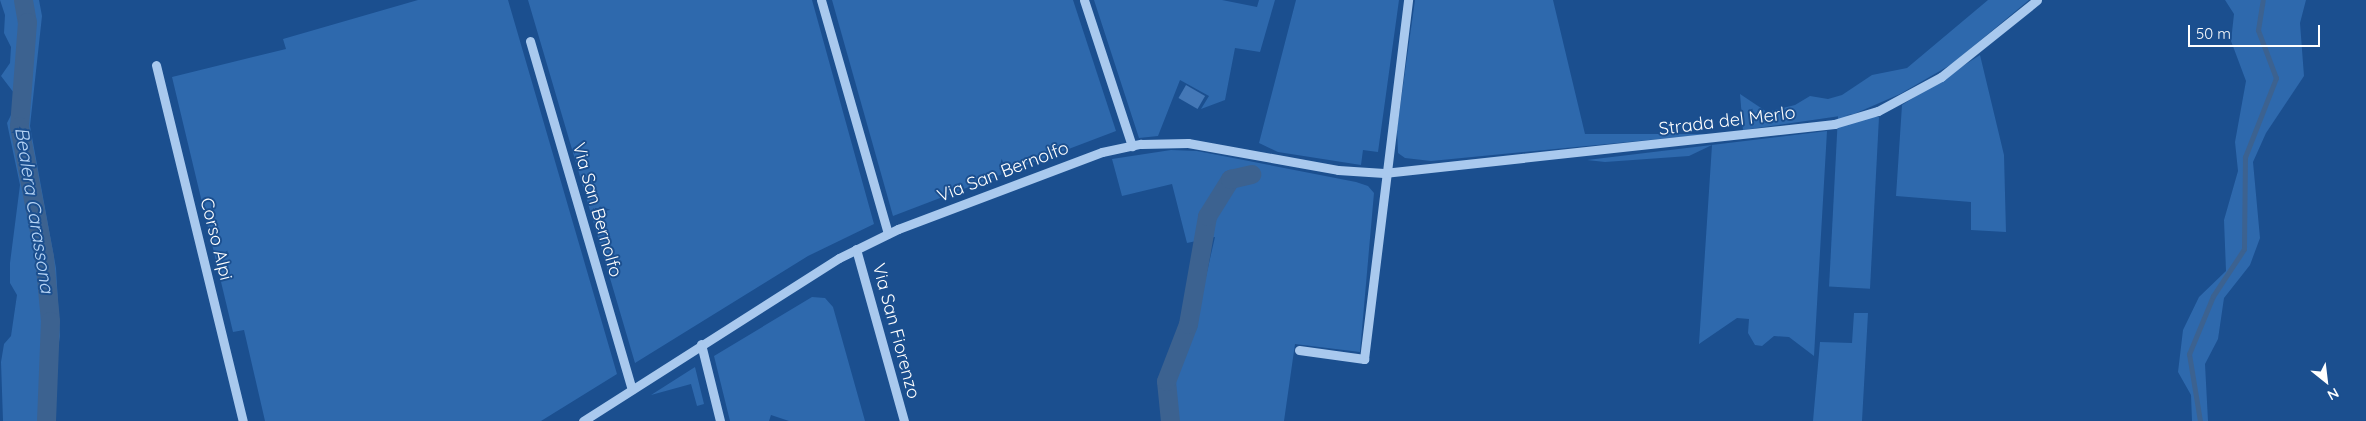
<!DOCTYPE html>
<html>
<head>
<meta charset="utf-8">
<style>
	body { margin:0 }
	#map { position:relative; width:2366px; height:421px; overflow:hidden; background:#1b4f8f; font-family:Quicksand,sans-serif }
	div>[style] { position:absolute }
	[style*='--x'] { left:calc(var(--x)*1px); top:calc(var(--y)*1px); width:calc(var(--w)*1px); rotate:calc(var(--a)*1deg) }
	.green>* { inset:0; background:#2e69ad; transform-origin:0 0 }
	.stream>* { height:5px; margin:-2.5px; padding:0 2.5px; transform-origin:2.5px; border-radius:2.5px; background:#3c6290 }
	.canal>* { height:19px; margin:-9.5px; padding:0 9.5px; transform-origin:9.5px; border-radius:9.5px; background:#3c6290 }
	.building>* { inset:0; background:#4478b7; transform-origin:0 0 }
	.minor>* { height:9px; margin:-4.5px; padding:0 4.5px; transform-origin:4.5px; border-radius:4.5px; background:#a9c9ee }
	span { translate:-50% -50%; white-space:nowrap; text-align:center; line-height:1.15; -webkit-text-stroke:4px #1b4f8f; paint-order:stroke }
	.street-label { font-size:18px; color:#fff }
	.water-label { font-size:19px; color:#b5d3f5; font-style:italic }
	.north { position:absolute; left:2301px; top:356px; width:50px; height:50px; -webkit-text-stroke:4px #1b4f8f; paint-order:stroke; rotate:151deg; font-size:14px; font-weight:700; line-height:20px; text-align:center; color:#fff }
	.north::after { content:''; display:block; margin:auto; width:18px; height:22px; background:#fff; clip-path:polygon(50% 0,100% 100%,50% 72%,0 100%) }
	.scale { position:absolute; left:2188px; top:25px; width:132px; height:22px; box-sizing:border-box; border:2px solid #fff; border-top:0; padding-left:6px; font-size:15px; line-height:18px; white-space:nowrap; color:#fff; -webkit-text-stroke:4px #1b4f8f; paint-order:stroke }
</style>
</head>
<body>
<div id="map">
	<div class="green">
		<div style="clip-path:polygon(0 0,39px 0,42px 16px,30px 126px,56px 268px,60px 336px,53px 381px,55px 421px,3px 421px,1px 362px,4px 344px,11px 336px,17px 295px,10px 283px,10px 263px,20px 185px,7px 123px,14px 109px,14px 93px,1px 76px,10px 63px,11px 47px,4px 33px,5px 15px)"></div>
		<div style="clip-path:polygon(418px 0,508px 0,617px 374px,541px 421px,265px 421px,244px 330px,233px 332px,172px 77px,286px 49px,283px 39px)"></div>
		<div style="clip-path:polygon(528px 0,812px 0,874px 224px,808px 256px,635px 363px)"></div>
		<div style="clip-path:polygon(832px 0,1073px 0,1116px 131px,893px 216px)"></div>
		<div style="clip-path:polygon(1094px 0,1222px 0,1257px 7px,1259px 0,1275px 0,1260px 52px,1235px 48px,1225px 100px,1201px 109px,1209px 96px,1180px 80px,1158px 136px,1139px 138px)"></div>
		<div style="clip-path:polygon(1296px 0,1399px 0,1378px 152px,1363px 150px,1361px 165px,1278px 152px,1259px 143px)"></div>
		<div style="clip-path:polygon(1415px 0,1553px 0,1585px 134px,1711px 134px,1431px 161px,1405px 158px,1398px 153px,1397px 129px)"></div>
		<div style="clip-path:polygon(1988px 0,2029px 0,1952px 64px,1900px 94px,1854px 114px,1743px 130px,1740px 94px,1767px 112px,1795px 105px,1810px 96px,1828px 99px,1842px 95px,1872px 75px,1907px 68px)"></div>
		<div style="clip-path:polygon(2225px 0,2306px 0,2300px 23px,2304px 76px,2266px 133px,2253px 162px,2260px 238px,2250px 265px,2224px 298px,2218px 339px,2205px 364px,2208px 421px,2192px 421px,2191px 395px,2178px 372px,2183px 330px,2199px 297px,2226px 271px,2224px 220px,2238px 171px,2235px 142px,2246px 81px,2231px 41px,2234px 14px)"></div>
		<div style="clip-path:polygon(1980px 55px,2004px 155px,2006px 232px,1971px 230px,1971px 202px,1896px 196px,1902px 105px)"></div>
		<div style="left:1879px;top:117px;width:172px;height:41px;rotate:93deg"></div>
		<div style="clip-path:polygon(1827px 131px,1814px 356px,1789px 337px,1774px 336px,1762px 346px,1755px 345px,1748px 333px,1749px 319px,1737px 318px,1699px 344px,1712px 145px,1689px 156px,1605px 162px,1587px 160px)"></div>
		<div style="clip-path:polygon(1171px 150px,1197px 151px,1356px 182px,1368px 186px,1374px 193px,1360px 352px,1295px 344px,1284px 421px,1162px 421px,1196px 320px,1215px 237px,1187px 243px,1172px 184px,1122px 196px,1112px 159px)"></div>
		<div style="clip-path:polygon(812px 297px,825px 298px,833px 307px,865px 421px,789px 421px,771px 415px,769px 421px,730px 421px,714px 356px)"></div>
		<div style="clip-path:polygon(1854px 313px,1868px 313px,1862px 421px,1813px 421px,1820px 342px,1852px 343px)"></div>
		<div style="clip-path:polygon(695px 367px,704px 404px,697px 406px,691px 384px,651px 395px)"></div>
	</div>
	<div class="stream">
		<div style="--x:2200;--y:421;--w:68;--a:-99.3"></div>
		<div style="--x:2189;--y:354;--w:63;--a:-67.5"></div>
		<div style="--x:2213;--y:296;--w:56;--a:-56.6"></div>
		<div style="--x:2244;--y:249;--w:92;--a:-89.4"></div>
		<div style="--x:2245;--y:157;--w:85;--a:-68.6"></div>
		<div style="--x:2276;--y:78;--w:51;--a:-110.6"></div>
		<div style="--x:2258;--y:30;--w:30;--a:-81"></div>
	</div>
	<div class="canal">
		<div style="--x:23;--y:0;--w:22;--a:80"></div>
		<div style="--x:27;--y:22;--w:104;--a:94.4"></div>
		<div style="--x:19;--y:126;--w:133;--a:79.2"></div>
		<div style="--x:44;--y:257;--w:64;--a:84.6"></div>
		<div style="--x:50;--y:321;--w:100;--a:92.3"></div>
		<div style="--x:1170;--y:421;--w:40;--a:-95.7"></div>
		<div style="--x:1166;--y:381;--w:61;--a:-68.9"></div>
		<div style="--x:1188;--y:324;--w:110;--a:-80"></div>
		<div style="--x:1207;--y:216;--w:44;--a:-58.1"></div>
		<div style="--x:1230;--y:179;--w:22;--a:-13"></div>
	</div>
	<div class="building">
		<div style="left:1186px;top:85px;width:22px;height:15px;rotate:30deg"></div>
	</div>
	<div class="minor">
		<div style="--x:821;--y:0;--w:243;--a:74"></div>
		<div style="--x:1084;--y:0;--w:154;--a:71.8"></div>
		<div style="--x:530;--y:41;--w:363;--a:73.7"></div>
		<div style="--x:156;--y:65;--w:366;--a:76.3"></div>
		<div style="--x:856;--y:249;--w:179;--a:74.4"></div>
		<div style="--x:701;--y:344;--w:79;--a:76.1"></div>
		<div style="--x:1299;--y:350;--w:66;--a:7.9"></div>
		<div style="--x:1364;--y:359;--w:362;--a:-83"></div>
		<div style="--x:583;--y:421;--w:303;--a:-32.5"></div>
		<div style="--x:839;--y:258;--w:66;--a:-26.2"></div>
		<div style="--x:898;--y:229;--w:218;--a:-20.7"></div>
		<div style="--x:1102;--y:152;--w:40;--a:-12"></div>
		<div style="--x:1141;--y:144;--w:47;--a:-1.2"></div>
		<div style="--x:1188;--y:143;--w:152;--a:10.2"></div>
		<div style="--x:1338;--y:170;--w:46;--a:3.7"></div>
		<div style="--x:1384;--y:173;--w:453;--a:-6.2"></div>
		<div style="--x:1834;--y:124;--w:46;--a:-16.5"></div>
		<div style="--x:1878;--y:111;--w:72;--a:-28.4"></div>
		<div style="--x:1941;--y:77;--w:123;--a:-38.7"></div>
	</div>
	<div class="street-label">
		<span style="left:1727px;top:121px;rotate:-7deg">Strada del Merlo</span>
		<span style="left:1003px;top:172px;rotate:-21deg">Via San Bernolfo</span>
		<span style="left:597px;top:210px;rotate:74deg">Via San Bernolfo</span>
		<span style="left:216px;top:239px;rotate:76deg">Corso Alpi</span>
		<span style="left:896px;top:331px;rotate:75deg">Via San Fiorenzo</span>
	</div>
	<div class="water-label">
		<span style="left:34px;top:210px;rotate:81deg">Bealera Carassona</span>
	</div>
	<div class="north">N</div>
	<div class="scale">50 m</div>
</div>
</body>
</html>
